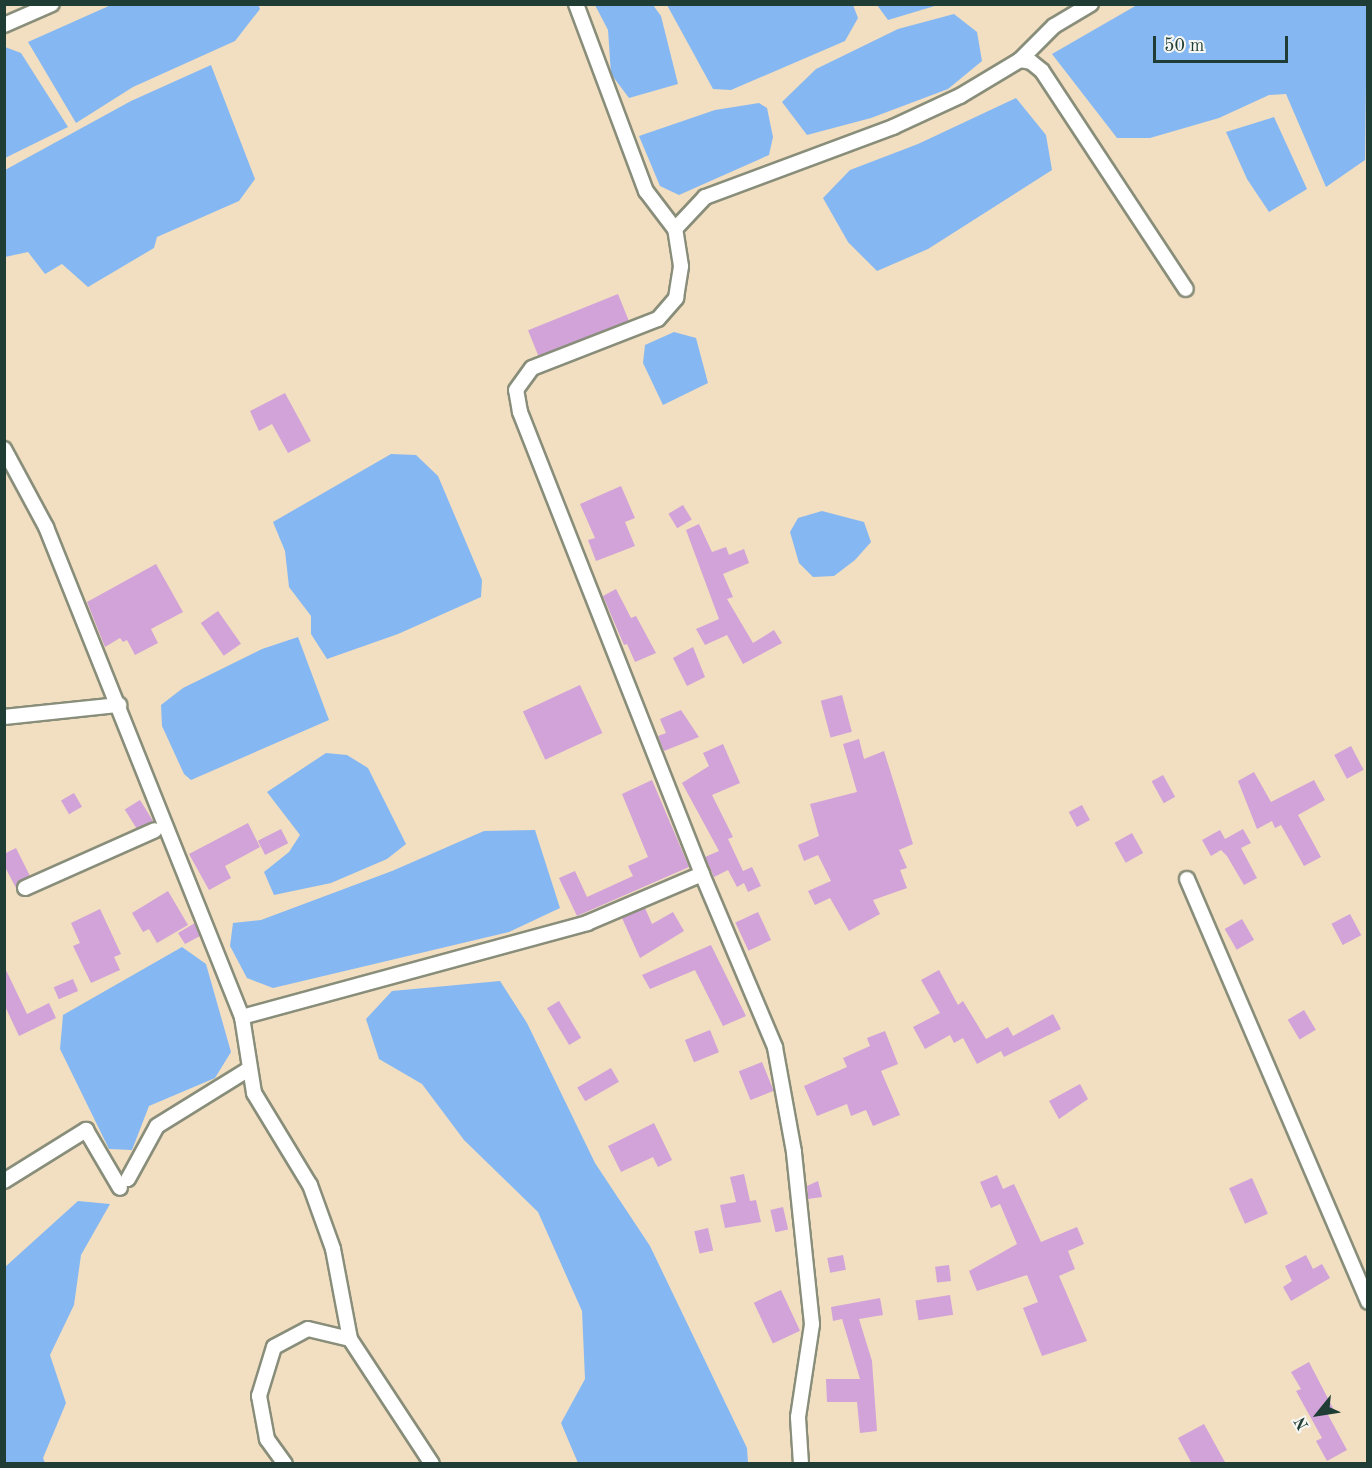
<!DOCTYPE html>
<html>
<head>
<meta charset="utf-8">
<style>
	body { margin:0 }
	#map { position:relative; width:1372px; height:1468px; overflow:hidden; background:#f2dec1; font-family:"Old Standard TT",serif }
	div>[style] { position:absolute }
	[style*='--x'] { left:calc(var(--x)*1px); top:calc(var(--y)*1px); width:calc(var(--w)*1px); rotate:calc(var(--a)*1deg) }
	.water>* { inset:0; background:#85b8f2 }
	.building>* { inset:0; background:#d1a3d8; transform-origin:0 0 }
	.roads { filter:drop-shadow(2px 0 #888e7a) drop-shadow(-2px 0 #888e7a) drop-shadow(0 2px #888e7a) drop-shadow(0 -2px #888e7a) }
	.street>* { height:14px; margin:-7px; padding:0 7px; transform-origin:7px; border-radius:7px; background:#fff }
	span { translate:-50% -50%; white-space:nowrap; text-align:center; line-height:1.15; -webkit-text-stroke:6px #f6f6f2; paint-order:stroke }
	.frame { position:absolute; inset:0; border:6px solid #1f3d34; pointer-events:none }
	.north { position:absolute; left:1288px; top:1384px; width:60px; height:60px; -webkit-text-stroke:4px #f6f6f2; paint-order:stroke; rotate:240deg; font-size:16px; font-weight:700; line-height:24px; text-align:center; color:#1f3d34 }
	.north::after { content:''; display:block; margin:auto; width:21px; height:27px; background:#1f3d34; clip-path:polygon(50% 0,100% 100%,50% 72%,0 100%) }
	.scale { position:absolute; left:1153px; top:36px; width:135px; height:27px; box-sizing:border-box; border:3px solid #1f3d34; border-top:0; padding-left:8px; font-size:18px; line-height:21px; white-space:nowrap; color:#1f3d34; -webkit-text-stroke:4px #f6f6f2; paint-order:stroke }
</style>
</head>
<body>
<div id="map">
	<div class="water">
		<div style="clip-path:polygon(258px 4px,260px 9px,235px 41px,133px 87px,76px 123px,28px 42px,111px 5px)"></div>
		<div style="clip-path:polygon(595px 5px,653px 5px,661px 16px,678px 84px,629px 98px,611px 74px,608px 30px)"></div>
		<div style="clip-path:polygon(667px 5px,853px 5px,858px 18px,845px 41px,731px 90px,713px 89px)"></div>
		<div style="clip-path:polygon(877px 5px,938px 5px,888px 20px)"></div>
		<div style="clip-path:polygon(1137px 5px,1367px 5px,1365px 160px,1326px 187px,1286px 94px,1269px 95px,1219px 118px,1150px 138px,1117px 138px,1052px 54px)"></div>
		<div style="clip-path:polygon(954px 14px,977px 32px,982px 61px,948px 89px,871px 118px,807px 135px,782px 102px,816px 69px,898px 29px)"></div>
		<div style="clip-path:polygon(5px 47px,21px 53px,68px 127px,5px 158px)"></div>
		<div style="clip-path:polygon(211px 65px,255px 179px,239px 201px,157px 237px,154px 248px,88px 287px,62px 264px,45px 274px,28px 252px,5px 257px,5px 170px,131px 101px)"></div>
		<div style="clip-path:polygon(1016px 98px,1046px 135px,1052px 170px,928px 249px,877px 271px,848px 242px,823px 198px,850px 170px,918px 144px)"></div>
		<div style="clip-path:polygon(759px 103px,767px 108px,773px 137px,769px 155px,679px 195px,660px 186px,639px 136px,715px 110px)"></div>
		<div style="clip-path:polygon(1274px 117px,1307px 189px,1269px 212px,1247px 179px,1226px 132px)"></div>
		<div style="clip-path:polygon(674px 332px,696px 338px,708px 383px,663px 405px,643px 363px,645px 345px)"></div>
		<div style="clip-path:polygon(391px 454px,416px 455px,438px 476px,482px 580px,481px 597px,398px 634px,327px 659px,311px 634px,311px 616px,289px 587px,285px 551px,273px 522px)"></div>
		<div style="clip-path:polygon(822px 511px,864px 522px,871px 542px,855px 560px,834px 576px,813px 577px,799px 563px,790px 532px,798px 518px)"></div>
		<div style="clip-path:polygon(298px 637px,329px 720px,191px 780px,184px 774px,162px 726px,161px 705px,183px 688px,262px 649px)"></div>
		<div style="clip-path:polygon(326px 753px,347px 755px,368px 768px,406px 844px,387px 859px,331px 883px,274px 895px,264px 872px,289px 852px,300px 835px,267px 792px)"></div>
		<div style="clip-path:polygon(535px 830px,560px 908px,509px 932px,273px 988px,247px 978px,230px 946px,233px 923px,261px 920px,392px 871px,484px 831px)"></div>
		<div style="clip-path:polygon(182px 947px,206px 964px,231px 1052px,215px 1078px,149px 1106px,132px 1150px,109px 1149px,60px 1049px,63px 1015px)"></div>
		<div style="clip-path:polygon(500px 981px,527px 1023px,595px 1163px,650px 1246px,747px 1448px,748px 1463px,578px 1463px,561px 1423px,585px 1379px,582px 1311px,538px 1212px,464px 1140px,422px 1084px,379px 1059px,366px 1019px,392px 991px)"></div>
		<div style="clip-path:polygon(78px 1201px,110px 1204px,81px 1255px,74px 1305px,50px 1355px,66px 1403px,43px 1458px,45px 1463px,5px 1463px,5px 1267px)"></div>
	</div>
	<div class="building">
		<div style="left:618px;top:294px;width:29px;height:97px;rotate:68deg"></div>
		<div style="clip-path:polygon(285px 393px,311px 441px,288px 453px,272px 424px,259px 431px,250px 411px)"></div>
		<div style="clip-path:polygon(621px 486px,635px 518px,625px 522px,635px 546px,596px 561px,588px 540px,595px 538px,580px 504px)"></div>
		<div style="left:683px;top:505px;width:17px;height:17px;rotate:59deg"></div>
		<div style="clip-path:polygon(699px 524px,712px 552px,726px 547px,729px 555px,744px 549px,749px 563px,723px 574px,733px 597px,727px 599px,753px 643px,774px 630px,782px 643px,743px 664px,727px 635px,705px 645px,696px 629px,719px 619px,686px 530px)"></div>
		<div style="clip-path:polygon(156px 564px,183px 612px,151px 629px,158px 643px,135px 655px,127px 640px,123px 642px,120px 638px,105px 647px,87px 602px)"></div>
		<div style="clip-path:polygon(616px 589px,631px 618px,636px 616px,656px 653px,635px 662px,627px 644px,624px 645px,603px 596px)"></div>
		<div style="left:218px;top:611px;width:40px;height:21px;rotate:55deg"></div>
		<div style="clip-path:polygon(693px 647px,705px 677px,687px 686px,673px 658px)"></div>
		<div style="left:580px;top:685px;width:53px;height:63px;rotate:65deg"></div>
		<div style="left:842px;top:695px;width:38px;height:22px;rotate:75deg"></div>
		<div style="clip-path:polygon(681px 710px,699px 737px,664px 751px,658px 736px,666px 733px,660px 719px)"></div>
		<div style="clip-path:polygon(859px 739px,864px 759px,884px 751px,913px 844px,899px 850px,907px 868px,900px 870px,907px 888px,873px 900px,880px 914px,849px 931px,830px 898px,815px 905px,808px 891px,831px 881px,818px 855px,804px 861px,798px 845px,819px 836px,810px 804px,857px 792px,843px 744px)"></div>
		<div style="clip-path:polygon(723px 744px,740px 783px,712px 795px,733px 837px,728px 839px,743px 871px,752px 867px,761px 886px,748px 892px,744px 883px,737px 887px,728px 870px,714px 877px,705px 857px,719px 851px,682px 783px,709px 766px,703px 753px)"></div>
		<div style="left:1351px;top:746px;width:27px;height:19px;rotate:62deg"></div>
		<div style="clip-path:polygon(1254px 772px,1271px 802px,1314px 780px,1325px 800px,1298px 815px,1321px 857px,1304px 866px,1281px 825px,1275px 828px,1272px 821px,1257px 829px,1238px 781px)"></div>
		<div style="left:1163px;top:775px;width:25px;height:13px;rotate:61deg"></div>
		<div style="clip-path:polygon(652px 780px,689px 867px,577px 916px,559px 878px,575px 871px,587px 897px,633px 876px,628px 866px,648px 857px,622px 794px)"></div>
		<div style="left:74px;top:793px;width:16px;height:15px;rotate:60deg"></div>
		<div style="left:140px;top:800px;width:25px;height:18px;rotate:58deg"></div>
		<div style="left:1082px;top:805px;width:17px;height:15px;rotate:62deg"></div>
		<div style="clip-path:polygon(248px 823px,260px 847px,225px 866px,231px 878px,209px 890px,189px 854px)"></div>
		<div style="left:281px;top:829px;width:16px;height:26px;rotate:63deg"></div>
		<div style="clip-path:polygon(1243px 829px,1251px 843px,1241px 848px,1257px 878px,1244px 885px,1227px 856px,1221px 850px,1211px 856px,1202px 840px,1220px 830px,1225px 839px)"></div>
		<div style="left:1132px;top:833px;width:23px;height:20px;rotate:61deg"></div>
		<div style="clip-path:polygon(16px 848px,30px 876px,16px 888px,4px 865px,4px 854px)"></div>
		<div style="clip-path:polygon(168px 891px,188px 925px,157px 943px,149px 929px,143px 932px,132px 913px)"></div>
		<div style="clip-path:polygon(645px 908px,652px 924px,673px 912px,684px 931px,640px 958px,622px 918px)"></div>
		<div style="clip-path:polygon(100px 909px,121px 954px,114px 957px,120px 970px,91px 983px,73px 946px,80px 943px,71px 923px)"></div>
		<div style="left:758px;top:912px;width:31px;height:25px;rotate:65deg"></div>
		<div style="left:1350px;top:914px;width:24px;height:21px;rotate:62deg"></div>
		<div style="left:1242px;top:919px;width:24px;height:20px;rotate:60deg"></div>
		<div style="clip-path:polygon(195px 923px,200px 936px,185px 944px,178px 933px)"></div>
		<div style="clip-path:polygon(711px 945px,746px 1016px,723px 1026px,695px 970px,650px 989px,642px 975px)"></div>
		<div style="clip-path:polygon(4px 966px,27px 1014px,49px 1003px,56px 1018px,19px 1036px,4px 1004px)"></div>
		<div style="clip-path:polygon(939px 970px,958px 1005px,963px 1001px,986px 1039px,1008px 1027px,1013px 1036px,1053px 1014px,1061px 1029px,1004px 1057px,1001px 1051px,977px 1064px,963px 1038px,954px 1043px,950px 1035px,925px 1049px,913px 1027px,940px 1013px,921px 980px)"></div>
		<div style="left:73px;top:979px;width:13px;height:21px;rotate:67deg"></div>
		<div style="left:559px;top:1001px;width:43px;height:14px;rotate:59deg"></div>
		<div style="left:1304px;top:1010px;width:23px;height:19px;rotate:59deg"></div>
		<div style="left:710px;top:1030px;width:24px;height:27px;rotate:68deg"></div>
		<div style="clip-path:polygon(885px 1031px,898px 1064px,881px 1071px,900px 1115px,873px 1126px,866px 1110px,851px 1116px,847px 1104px,817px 1116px,804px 1086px,847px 1067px,843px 1058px,870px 1046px,867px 1038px)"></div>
		<div style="left:762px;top:1062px;width:31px;height:25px;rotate:68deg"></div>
		<div style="left:611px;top:1068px;width:16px;height:39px;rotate:60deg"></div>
		<div style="clip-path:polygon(1080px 1084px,1088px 1099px,1059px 1119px,1049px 1101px)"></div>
		<div style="clip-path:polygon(654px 1123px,672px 1160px,658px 1167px,653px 1157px,621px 1172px,608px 1146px)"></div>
		<div style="clip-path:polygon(744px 1174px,750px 1201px,756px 1200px,761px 1222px,725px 1228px,720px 1205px,736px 1202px,730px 1177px)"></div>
		<div style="clip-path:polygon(997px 1175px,1003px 1189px,1014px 1184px,1041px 1242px,1077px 1227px,1084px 1244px,1068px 1251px,1075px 1269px,1059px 1276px,1087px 1341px,1042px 1356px,1023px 1308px,1038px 1302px,1027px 1275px,977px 1291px,969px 1271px,1017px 1244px,1000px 1204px,991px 1208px,980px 1182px)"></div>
		<div style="left:1252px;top:1178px;width:39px;height:25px;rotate:66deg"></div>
		<div style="clip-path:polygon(818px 1181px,822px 1197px,808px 1199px,807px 1186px)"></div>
		<div style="left:783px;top:1207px;width:23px;height:13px;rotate:77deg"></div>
		<div style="left:708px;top:1228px;width:23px;height:14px;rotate:77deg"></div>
		<div style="left:843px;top:1255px;width:15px;height:16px;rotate:79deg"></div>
		<div style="clip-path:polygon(1306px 1255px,1313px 1269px,1322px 1264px,1330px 1278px,1291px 1301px,1283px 1287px,1292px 1281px,1285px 1266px)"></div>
		<div style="left:949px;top:1265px;width:16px;height:14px;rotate:83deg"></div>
		<div style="left:781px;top:1290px;width:45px;height:30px;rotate:65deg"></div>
		<div style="left:950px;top:1295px;width:20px;height:35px;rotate:81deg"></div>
		<div style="clip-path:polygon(880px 1298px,883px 1315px,859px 1319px,872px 1361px,877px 1431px,860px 1433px,857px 1402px,827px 1402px,826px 1379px,860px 1379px,842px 1319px,833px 1321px,831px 1307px)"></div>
		<div style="clip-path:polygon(1309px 1362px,1334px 1410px,1327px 1413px,1347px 1450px,1327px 1461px,1316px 1441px,1322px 1438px,1296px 1391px,1301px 1389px,1291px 1372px)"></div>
		<div style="clip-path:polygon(1204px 1424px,1226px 1464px,1192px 1464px,1178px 1438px)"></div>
	</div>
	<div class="roads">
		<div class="street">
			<div style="--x:576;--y:4;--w:200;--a:69.5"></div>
			<div style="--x:646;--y:191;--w:48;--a:52.7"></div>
			<div style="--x:4;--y:25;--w:52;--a:-23.6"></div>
			<div style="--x:1020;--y:60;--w:48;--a:-45"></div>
			<div style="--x:1054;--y:26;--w:43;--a:-30.7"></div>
			<div style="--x:4;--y:449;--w:89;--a:61.7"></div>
			<div style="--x:46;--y:527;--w:528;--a:68.2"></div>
			<div style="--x:242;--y:1017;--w:358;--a:-15.2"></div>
			<div style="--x:587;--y:923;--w:125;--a:-23.1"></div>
			<div style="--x:4;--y:717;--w:116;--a:-6"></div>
			<div style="--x:1187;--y:879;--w:460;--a:66.8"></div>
			<div style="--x:25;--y:888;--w:142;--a:-24"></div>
			<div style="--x:242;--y:1017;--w:77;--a:81"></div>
			<div style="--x:254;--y:1093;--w:108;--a:58.7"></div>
			<div style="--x:310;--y:1185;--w:68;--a:70.2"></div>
			<div style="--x:333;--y:1249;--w:92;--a:79.3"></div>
			<div style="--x:350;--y:1339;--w:149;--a:56.7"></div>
			<div style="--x:128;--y:1179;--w:60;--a:-61.3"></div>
			<div style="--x:157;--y:1126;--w:108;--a:-31.8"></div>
			<div style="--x:4;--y:1181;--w:97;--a:-31.9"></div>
			<div style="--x:86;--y:1130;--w:67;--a:59.6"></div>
			<div style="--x:285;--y:1464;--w:31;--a:-126"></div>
			<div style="--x:267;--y:1439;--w:44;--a:-100.5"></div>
			<div style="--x:259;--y:1396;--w:51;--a:-73"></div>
			<div style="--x:274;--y:1347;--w:38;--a:-28"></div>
			<div style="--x:308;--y:1329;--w:43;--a:13.4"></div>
			<div style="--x:801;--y:1464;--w:47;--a:-93.7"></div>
			<div style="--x:798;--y:1417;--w:94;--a:-81.4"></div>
			<div style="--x:812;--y:1324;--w:173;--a:-96"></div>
			<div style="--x:794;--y:1152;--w:107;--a:-100.3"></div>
			<div style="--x:775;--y:1047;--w:188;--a:-112.9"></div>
			<div style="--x:702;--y:874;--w:497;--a:-111.5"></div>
			<div style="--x:520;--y:412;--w:22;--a:-100"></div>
			<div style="--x:516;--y:390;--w:27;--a:-54"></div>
			<div style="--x:532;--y:368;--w:135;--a:-21.3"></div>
			<div style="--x:658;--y:319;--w:28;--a:-49"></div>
			<div style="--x:676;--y:298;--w:32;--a:-81"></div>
			<div style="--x:681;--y:266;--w:37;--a:-99"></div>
			<div style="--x:675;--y:229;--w:44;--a:-46.8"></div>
			<div style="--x:705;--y:197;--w:201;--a:-20.4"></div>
			<div style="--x:893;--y:127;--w:74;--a:-24.8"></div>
			<div style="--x:960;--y:96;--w:70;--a:-31"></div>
			<div style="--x:1020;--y:60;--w:11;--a:10"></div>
			<div style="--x:1031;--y:62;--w:14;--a:39"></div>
			<div style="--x:1042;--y:71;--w:261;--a:56.6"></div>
		</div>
	</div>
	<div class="frame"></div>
	<div class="north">N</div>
	<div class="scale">50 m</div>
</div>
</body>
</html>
